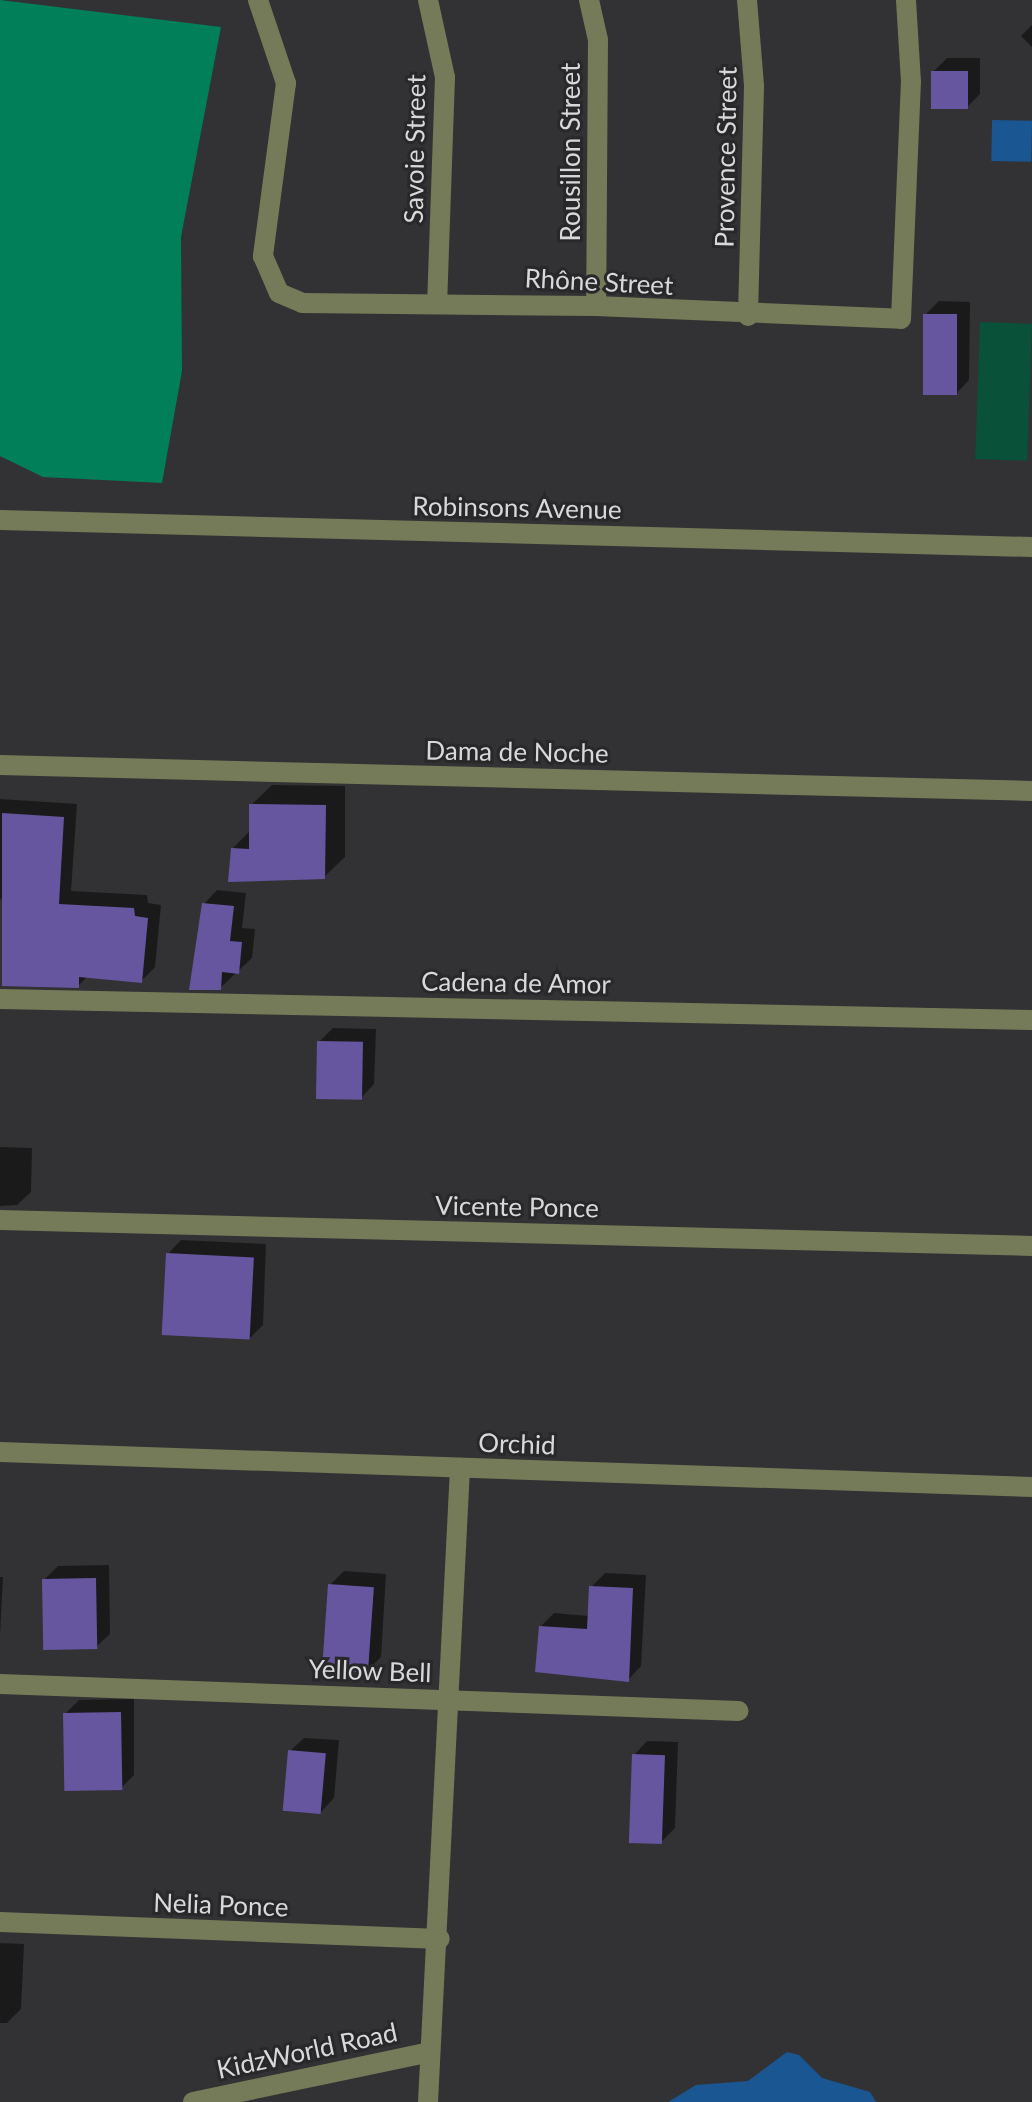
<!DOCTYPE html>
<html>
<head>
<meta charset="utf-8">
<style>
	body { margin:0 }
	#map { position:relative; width:1032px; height:2102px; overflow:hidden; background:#323234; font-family:Lato,sans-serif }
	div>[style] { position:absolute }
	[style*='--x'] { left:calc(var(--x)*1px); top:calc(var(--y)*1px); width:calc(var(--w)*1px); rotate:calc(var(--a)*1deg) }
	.green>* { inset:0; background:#095138; transform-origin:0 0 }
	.forest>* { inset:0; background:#007f58 }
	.water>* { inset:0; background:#1a5691; transform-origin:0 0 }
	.shadow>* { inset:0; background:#0007 }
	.building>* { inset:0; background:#6656a0; transform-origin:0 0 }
	.minor>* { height:20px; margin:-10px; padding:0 10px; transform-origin:10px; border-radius:10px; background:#757b58 }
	span { translate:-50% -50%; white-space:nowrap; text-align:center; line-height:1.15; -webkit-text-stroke:6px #28282a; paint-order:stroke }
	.street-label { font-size:26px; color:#d8d8da }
</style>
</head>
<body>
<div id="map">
	<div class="green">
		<div style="left:980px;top:322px;width:52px;height:137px;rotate:2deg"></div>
	</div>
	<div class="forest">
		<div style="clip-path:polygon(0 0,221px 27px,181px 237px,182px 371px,162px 483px,43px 477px,0 456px)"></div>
	</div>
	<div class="water">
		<div style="left:992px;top:120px;width:40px;height:41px;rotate:1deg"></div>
		<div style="clip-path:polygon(787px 2052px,799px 2055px,822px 2078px,870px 2092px,876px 2102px,668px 2102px,696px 2085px,748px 2081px)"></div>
	</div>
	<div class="shadow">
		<div style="clip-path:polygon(1032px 25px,1032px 47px,1021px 36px)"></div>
		<div style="clip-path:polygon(947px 58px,980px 58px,980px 94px,967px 107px,933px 72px)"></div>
		<div style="clip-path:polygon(939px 301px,970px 302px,969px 380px,956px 394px,925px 315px)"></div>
		<div style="clip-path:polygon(272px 785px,345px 786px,345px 857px,324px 877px,233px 848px,251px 830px,251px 805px)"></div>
		<div style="clip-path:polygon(0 799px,77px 804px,71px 891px,147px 895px,148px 903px,161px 905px,155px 967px,141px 981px,88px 976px,78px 986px,0 898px)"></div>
		<div style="clip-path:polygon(217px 890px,246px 893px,242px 928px,255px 929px,252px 958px,220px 988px,204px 904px)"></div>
		<div style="clip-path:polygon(333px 1028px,376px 1029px,374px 1084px,361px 1098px,319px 1042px)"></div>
		<div style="clip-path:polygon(0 1147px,32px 1148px,31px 1192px,17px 1205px,0 1206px)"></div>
		<div style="clip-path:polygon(181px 1240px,266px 1244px,263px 1325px,249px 1339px,168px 1254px)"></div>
		<div style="clip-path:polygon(109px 1565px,110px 1634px,96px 1647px,44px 1580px,58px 1566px)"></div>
		<div style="clip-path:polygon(344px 1571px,386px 1574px,381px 1657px,367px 1671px,330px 1585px)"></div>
		<div style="clip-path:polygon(605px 1573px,646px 1575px,641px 1666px,628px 1680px,541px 1626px,554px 1613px,589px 1616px,591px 1587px)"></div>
		<div style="clip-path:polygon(0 1577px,3px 1577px,0 1636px)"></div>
		<div style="clip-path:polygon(134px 1699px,134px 1775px,121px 1788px,65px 1714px,79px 1700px)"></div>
		<div style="clip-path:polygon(304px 1738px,339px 1740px,334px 1798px,321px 1812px,290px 1751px)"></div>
		<div style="clip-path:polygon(647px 1741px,678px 1742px,675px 1828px,661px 1842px,634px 1755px)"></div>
		<div style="clip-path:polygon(0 1943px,24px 1944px,21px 2009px,7px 2023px,0 2023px)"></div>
	</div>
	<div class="building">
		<div style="left:931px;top:71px;width:37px;height:38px"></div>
		<div style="left:923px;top:314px;width:34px;height:81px"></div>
		<div style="clip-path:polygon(249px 804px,326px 805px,325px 879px,228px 882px,231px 848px,249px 849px)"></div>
		<div style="clip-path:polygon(2px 813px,64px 817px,59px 904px,134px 908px,135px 916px,148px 918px,142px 983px,79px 977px,79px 988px,2px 986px)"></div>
		<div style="clip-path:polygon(202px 903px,234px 906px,230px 941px,242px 942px,239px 974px,222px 972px,221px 990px,189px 990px)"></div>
		<div style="left:317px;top:1041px;width:46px;height:58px;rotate:1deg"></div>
		<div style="left:166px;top:1253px;width:88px;height:82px;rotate:3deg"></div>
		<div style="left:96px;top:1578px;width:71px;height:54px;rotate:89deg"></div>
		<div style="left:328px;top:1584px;width:46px;height:86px;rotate:4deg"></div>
		<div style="clip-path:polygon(589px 1586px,633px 1588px,629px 1682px,535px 1672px,539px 1626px,587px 1629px)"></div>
		<div style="left:121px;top:1712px;width:78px;height:58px;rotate:89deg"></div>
		<div style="left:288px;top:1750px;width:38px;height:61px;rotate:5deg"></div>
		<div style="left:632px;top:1754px;width:33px;height:89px;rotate:2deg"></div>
	</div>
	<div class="minor">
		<div style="--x:258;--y:0;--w:88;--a:71.4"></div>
		<div style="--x:286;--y:83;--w:175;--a:97.6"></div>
		<div style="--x:263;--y:256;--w:40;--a:66.6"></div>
		<div style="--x:279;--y:293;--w:25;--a:23"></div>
		<div style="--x:302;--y:303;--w:294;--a:0.6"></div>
		<div style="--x:596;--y:306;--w:305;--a:2.4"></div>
		<div style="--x:901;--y:319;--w:237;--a:-87.6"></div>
		<div style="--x:911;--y:82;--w:82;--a:-93.5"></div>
		<div style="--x:428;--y:0;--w:79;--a:77.6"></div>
		<div style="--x:445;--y:77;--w:225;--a:92"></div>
		<div style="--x:589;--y:0;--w:41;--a:77.3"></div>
		<div style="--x:598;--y:40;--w:266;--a:90.4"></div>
		<div style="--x:747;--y:0;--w:86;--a:85.3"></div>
		<div style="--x:754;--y:86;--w:230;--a:91.5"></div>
		<div style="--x:0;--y:520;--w:1032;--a:1.5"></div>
		<div style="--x:0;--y:765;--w:1032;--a:1.44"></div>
		<div style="--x:0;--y:999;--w:1032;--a:1.17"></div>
		<div style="--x:0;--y:1220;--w:1032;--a:1.44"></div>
		<div style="--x:0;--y:1452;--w:1033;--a:1.94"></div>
		<div style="--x:0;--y:1684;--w:739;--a:2.09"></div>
		<div style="--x:0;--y:1922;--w:440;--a:2.2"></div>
		<div style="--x:193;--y:2102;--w:242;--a:-11.9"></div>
		<div style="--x:428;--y:2102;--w:635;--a:-87.11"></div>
	</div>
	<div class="street-label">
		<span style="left:415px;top:149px;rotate:-89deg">Savoie Street</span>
		<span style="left:571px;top:152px;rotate:-90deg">Rousillon Street</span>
		<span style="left:726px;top:157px;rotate:-89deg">Provence Street</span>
		<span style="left:599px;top:282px;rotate:3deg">Rhône Street</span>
		<span style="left:517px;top:508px;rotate:1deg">Robinsons Avenue</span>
		<span style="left:517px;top:752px;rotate:1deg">Dama de Noche</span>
		<span style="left:516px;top:983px;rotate:1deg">Cadena de Amor</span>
		<span style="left:517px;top:1207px;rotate:1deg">Vicente Ponce</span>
		<span style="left:517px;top:1444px;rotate:2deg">Orchid</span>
		<span style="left:370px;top:1671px;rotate:2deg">Yellow Bell</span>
		<span style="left:221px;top:1905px;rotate:2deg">Nelia Ponce</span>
		<span style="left:307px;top:2051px;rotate:-12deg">KidzWorld Road</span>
	</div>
</div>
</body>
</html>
